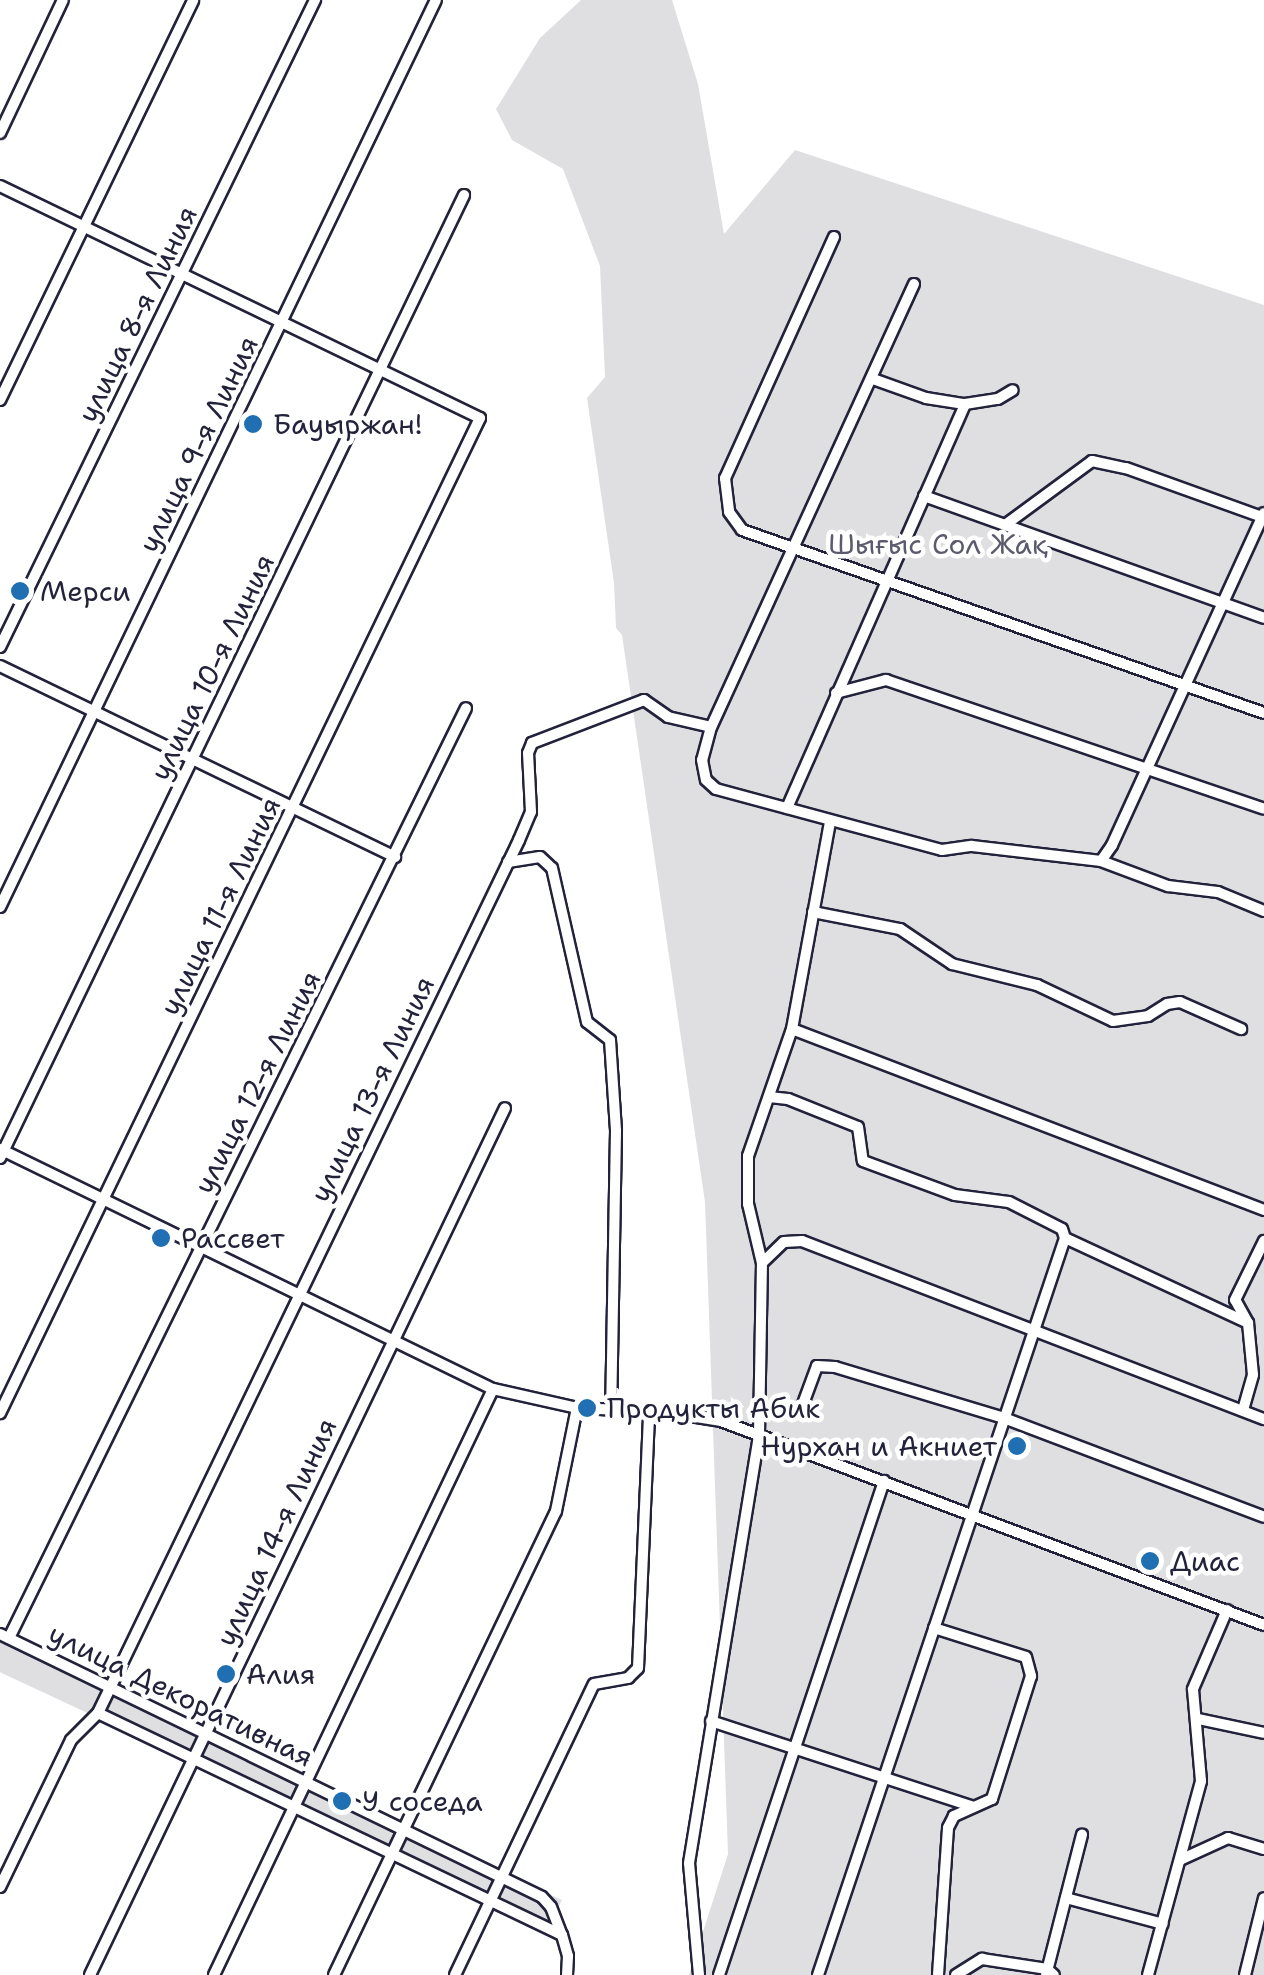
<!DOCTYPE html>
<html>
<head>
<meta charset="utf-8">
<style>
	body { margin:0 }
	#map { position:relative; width:1264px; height:1975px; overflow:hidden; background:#fff; font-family:"Shantell Sans",sans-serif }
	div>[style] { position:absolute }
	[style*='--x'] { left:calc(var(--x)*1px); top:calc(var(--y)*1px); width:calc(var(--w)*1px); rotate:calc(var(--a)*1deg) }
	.green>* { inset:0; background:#dfdfe2; transform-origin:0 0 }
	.roads { filter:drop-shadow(2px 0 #22223b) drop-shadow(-2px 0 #22223b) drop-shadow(0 2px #22223b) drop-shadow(0 -2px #22223b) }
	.minor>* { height:10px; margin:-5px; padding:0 5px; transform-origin:5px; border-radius:5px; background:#fff }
	.dots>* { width:28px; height:28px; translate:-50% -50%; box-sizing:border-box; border:5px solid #fff; border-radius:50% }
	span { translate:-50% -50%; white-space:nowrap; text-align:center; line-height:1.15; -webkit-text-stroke:9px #fff; paint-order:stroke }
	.street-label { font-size:28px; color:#22223b }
	.poi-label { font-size:28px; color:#22223b }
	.left { translate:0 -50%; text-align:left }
	.right { translate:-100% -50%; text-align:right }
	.park-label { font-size:28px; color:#5b5b6d }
</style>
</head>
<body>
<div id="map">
	<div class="green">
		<div style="clip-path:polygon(581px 0,672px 0,698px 84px,724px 234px,795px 150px,1264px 305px,1264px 1975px,689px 1975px,728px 1854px,705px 1202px,622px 635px,616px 628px,614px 583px,587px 398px,605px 377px,600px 266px,563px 169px,512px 140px,496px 109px,540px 38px)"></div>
		<div style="left:0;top:1638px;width:620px;height:31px;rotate:25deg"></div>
	</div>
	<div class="roads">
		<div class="minor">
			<div style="--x:0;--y:133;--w:147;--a:-64.7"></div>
			<div style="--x:0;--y:186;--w:533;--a:25.8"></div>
			<div style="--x:480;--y:418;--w:1105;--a:115.75"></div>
			<div style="--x:834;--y:237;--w:265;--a:114.3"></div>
			<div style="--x:725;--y:478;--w:34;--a:83"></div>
			<div style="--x:729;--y:512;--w:22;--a:54"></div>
			<div style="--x:742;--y:530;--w:553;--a:19.32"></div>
			<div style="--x:914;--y:284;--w:487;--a:114.6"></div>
			<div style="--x:711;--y:727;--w:34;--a:105"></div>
			<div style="--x:702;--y:760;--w:20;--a:79"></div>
			<div style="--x:706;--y:780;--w:13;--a:42"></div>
			<div style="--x:716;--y:789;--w:234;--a:15.1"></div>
			<div style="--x:942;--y:850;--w:30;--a:-8"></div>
			<div style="--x:972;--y:846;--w:130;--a:6.6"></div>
			<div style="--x:1101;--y:861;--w:72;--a:20.5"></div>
			<div style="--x:1168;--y:886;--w:50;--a:6.8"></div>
			<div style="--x:1218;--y:892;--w:50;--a:22.4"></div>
			<div style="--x:873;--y:379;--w:56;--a:19.7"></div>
			<div style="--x:926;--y:398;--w:39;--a:9"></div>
			<div style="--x:965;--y:404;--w:33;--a:-9"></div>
			<div style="--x:998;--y:399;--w:17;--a:-31"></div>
			<div style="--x:0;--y:400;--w:444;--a:-64.2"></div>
			<div style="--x:924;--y:496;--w:361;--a:19.7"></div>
			<div style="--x:1005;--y:525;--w:108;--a:-36.3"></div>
			<div style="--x:1092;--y:461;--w:35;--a:12"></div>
			<div style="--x:1126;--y:468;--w:145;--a:19.8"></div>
			<div style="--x:0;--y:647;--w:720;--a:-64.04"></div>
			<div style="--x:0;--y:666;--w:439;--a:25.8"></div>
			<div style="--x:836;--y:693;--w:52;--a:-14.6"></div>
			<div style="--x:886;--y:680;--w:399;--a:18.8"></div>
			<div style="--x:787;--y:808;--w:441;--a:-66.2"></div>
			<div style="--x:1101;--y:861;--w:19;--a:-55"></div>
			<div style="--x:1112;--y:845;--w:365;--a:-65.4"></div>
			<div style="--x:508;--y:862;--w:32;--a:-9"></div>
			<div style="--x:540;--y:857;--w:16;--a:43"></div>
			<div style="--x:552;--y:868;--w:158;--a:77.2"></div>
			<div style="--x:587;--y:1022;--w:29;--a:38"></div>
			<div style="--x:610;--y:1040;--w:91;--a:86.2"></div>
			<div style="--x:616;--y:1131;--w:280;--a:91"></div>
			<div style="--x:0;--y:907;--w:1006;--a:-64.33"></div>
			<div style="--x:813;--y:912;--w:89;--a:11.1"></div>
			<div style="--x:900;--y:929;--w:63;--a:33.9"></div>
			<div style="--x:952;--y:964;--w:88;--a:13.9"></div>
			<div style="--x:1037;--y:985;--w:84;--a:25.3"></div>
			<div style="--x:1113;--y:1021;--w:35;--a:-8"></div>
			<div style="--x:1148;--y:1016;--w:22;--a:-32"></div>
			<div style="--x:1167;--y:1004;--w:13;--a:-9"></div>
			<div style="--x:1180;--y:1002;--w:67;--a:23.9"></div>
			<div style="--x:792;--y:1029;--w:506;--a:20.98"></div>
			<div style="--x:769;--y:1097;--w:19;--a:6"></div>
			<div style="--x:788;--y:1099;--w:75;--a:21.8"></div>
			<div style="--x:858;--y:1127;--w:34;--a:82"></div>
			<div style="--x:863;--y:1161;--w:98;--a:20.3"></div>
			<div style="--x:955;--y:1195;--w:54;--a:7.4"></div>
			<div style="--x:1009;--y:1202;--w:59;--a:27"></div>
			<div style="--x:1062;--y:1229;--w:9;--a:72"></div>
			<div style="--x:1065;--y:1238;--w:202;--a:24.9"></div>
			<div style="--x:1248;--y:1323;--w:52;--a:84.5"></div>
			<div style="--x:1253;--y:1375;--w:37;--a:106"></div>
			<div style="--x:0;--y:1149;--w:548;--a:25.96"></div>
			<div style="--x:493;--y:1389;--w:86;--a:12.7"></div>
			<div style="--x:577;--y:1408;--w:88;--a:2.6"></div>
			<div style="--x:665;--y:1412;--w:57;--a:9.1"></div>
			<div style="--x:721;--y:1421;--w:580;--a:20.59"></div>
			<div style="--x:0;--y:1158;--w:1069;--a:-64.27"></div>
			<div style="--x:762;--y:1263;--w:30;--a:-44"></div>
			<div style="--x:784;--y:1242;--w:18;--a:-3"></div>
			<div style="--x:802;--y:1241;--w:495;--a:21.1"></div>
			<div style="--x:1248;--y:1323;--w:26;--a:-119"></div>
			<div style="--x:1235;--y:1300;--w:66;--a:-63.8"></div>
			<div style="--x:761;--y:1406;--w:39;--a:9"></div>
			<div style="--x:800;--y:1412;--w:49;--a:-69.7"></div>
			<div style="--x:817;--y:1366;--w:18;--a:3"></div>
			<div style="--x:835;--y:1367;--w:177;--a:16.8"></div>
			<div style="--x:1004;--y:1418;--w:278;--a:20.8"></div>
			<div style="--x:934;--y:1628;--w:96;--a:17.5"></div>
			<div style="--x:1026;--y:1657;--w:20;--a:75"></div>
			<div style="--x:1031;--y:1676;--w:129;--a:107.6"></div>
			<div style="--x:992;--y:1799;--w:42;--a:155.9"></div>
			<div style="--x:954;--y:1816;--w:13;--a:117"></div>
			<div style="--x:948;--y:1828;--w:147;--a:93.9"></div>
			<div style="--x:0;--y:1634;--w:602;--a:25.88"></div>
			<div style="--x:542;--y:1897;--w:13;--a:48"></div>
			<div style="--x:551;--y:1907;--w:30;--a:69"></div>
			<div style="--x:562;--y:1935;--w:514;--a:-154.43"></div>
			<div style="--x:9;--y:1638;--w:1036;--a:-63.83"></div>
			<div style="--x:1198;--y:1719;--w:67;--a:12"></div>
			<div style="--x:711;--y:1721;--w:274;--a:18.1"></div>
			<div style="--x:1180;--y:1860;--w:53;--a:-24.6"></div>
			<div style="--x:1228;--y:1838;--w:38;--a:17"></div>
			<div style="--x:0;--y:1887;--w:163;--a:-64.2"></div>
			<div style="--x:71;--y:1740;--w:38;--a:-45"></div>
			<div style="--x:98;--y:1713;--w:969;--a:-64.25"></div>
			<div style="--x:519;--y:840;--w:30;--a:-67"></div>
			<div style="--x:531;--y:812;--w:59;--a:-92.9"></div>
			<div style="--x:528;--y:753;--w:11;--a:-68"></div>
			<div style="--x:532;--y:743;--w:120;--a:-21"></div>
			<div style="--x:644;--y:700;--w:29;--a:35"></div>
			<div style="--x:668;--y:717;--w:44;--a:13.1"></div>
			<div style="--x:1066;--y:1898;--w:100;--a:15"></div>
			<div style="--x:562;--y:1935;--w:22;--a:74"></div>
			<div style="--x:568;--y:1956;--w:19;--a:93"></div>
			<div style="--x:90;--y:1975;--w:961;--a:-64.42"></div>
			<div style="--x:214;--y:1975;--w:649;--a:-64.54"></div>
			<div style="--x:334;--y:1975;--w:514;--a:-64.43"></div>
			<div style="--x:556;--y:1511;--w:105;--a:-78.5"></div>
			<div style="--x:455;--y:1975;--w:322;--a:-64.5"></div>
			<div style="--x:594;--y:1684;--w:35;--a:-10"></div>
			<div style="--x:628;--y:1678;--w:14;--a:-45"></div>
			<div style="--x:638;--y:1668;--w:254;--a:-87.5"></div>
			<div style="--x:699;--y:1975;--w:112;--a:-95.1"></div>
			<div style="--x:689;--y:1863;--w:435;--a:-80.7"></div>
			<div style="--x:759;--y:1434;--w:171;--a:-89"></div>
			<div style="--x:762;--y:1263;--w:61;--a:-103.3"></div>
			<div style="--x:748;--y:1204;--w:48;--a:-90"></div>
			<div style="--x:748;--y:1156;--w:134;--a:-70.9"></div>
			<div style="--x:792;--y:1029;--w:210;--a:-79.6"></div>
			<div style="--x:719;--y:1975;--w:521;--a:-71.53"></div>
			<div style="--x:818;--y:1975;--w:777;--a:-71.47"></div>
			<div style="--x:956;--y:1975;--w:31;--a:-32"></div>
			<div style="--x:982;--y:1959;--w:66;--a:8.7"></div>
			<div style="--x:1047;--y:1969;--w:9;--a:41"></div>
			<div style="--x:1046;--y:1975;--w:145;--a:-75.6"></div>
			<div style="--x:1148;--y:1975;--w:201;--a:-74.7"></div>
			<div style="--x:1201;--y:1781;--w:92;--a:-95"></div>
			<div style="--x:1193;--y:1689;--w:86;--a:-66.7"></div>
			<div style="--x:1245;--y:1975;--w:79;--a:-76.1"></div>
		</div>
	</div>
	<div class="dots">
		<div style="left:253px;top:424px;background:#1f6fb2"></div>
		<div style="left:20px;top:591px;background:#1f6fb2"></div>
		<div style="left:161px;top:1238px;background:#1f6fb2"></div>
		<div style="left:587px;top:1408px;background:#1f6fb2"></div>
		<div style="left:1017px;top:1446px;background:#1f6fb2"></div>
		<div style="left:1150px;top:1561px;background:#1f6fb2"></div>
		<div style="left:226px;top:1674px;background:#1f6fb2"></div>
		<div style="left:342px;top:1801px;background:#1f6fb2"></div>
	</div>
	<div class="street-label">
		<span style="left:137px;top:314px;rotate:-64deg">улица 8-я Линия</span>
		<span style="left:198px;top:444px;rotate:-64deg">улица 9-я Линия</span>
		<span style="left:212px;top:667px;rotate:-64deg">улица 10-я Линия</span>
		<span style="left:220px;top:906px;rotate:-64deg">улица 11-я Линия</span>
		<span style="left:257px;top:1082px;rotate:-63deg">улица 12-я Линия</span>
		<span style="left:372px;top:1089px;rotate:-64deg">улица 13-я Линия</span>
		<span style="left:276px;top:1532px;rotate:-65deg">улица 14-я Линия</span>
		<span style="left:181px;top:1695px;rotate:26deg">улица Декоративная</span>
	</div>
	<div class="poi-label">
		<span class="left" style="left:273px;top:424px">Бауыржан!</span>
		<span class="left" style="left:40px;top:591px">Мерси</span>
		<span class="left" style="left:181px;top:1238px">Рассвет</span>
		<span class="left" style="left:607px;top:1408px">Продукты Абик</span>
		<span class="right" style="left:997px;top:1446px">Нурхан и Акниет</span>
		<span class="left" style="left:1170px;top:1561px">Диас</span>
		<span class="left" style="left:246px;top:1674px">Алия</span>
		<span class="left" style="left:362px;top:1801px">У соседа</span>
	</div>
	<div class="park-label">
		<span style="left:938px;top:544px">Шығыс Сол Жақ</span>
	</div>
</div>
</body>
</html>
